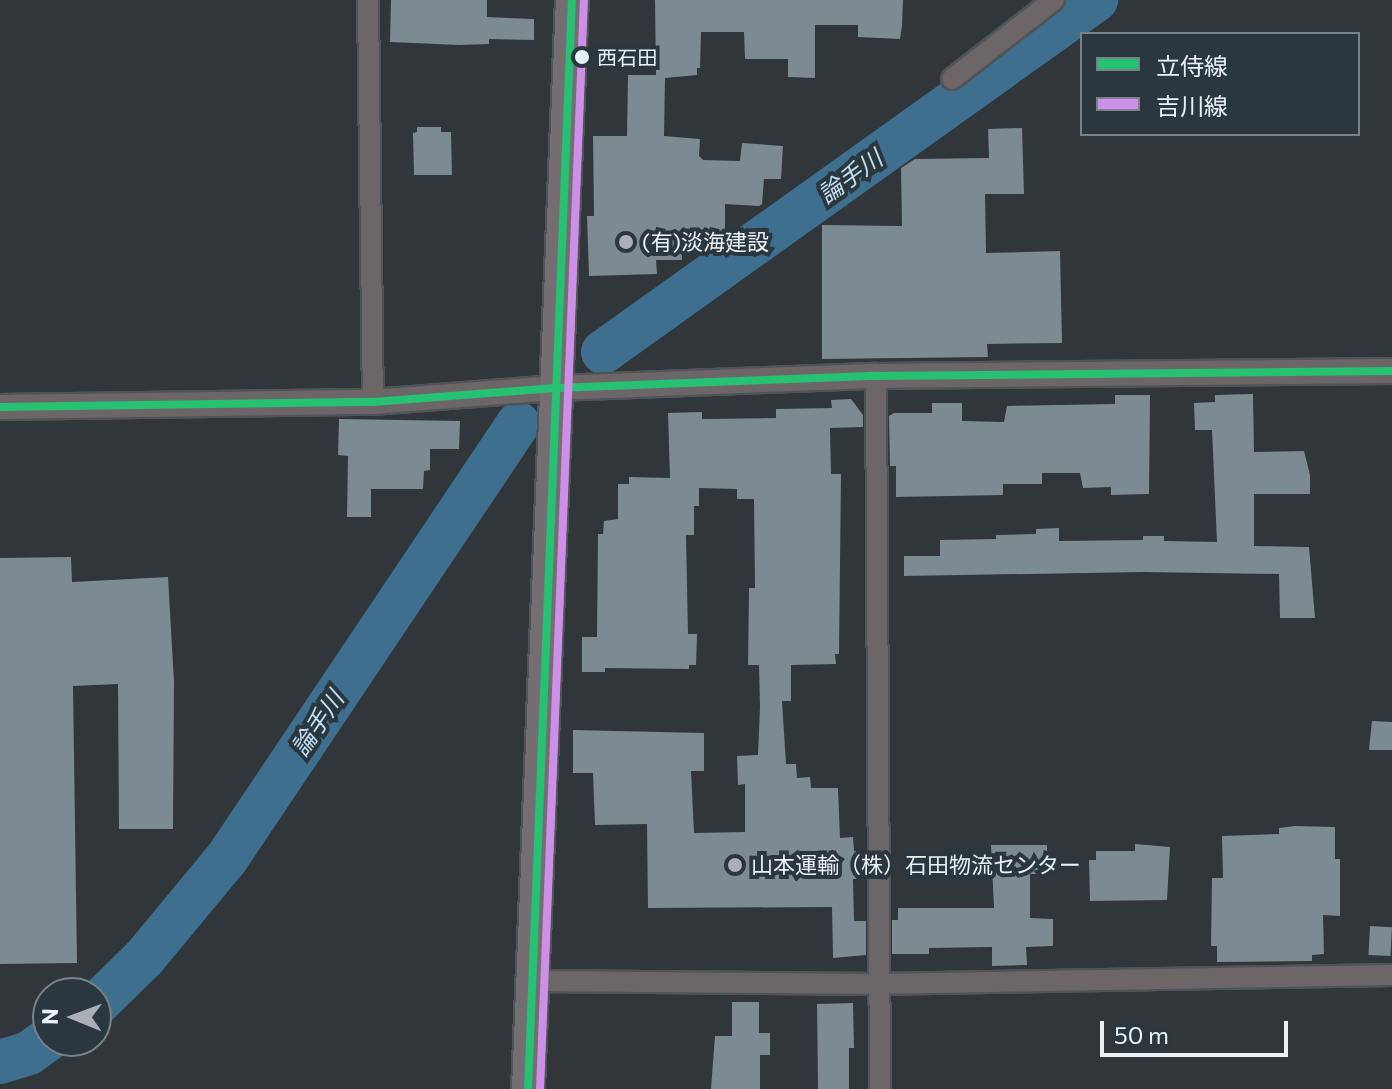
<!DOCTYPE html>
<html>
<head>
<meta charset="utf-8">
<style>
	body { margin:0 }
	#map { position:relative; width:1392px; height:1089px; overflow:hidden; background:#30363a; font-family:Commissioner,"Noto Sans JP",sans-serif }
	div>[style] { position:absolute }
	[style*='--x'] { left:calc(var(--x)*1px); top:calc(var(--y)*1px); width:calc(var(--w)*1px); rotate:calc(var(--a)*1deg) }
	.river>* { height:44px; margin:-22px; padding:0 22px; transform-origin:22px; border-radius:22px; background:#3e6f8f }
	.building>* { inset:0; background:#7c8a92; transform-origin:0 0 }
	.roads { filter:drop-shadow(2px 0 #4f5457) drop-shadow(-2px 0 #4f5457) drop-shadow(0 2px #4f5457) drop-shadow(0 -2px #4f5457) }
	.minor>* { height:20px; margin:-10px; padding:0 10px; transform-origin:10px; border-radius:10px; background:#6d6669 }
	.tertiary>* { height:24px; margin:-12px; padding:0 12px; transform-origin:12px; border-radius:12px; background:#6d6669 }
	.trunk>* { height:32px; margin:-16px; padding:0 16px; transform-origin:16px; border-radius:16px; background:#746d71 }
	.bus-1>* { height:8px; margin:-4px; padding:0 4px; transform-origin:4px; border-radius:4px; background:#26c172 }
	.bus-2>* { height:8px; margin:-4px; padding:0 4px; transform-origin:4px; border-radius:4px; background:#ce8fe9 }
	.dots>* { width:22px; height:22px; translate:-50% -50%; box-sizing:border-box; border:4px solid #2b373f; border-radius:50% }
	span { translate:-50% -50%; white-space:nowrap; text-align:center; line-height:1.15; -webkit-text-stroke:8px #2b373f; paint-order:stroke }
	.bus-label { font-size:20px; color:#ebf2f7 }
	.left { translate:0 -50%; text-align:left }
	.poi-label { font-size:22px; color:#ebf2f7 }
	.water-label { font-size:24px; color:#c2e1f6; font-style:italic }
	.legend { position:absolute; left:1080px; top:32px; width:280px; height:104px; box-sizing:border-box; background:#2b373f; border:2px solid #788289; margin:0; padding:10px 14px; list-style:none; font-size:24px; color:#ebf2f7 }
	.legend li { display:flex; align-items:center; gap:16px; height:40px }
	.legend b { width:40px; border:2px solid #788289 }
	.north { position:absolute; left:32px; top:977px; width:80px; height:80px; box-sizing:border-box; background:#2b373f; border:2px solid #788289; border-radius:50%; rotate:271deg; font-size:22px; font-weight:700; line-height:32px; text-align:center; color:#ebf2f7 }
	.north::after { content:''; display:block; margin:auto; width:28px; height:36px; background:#aab0b5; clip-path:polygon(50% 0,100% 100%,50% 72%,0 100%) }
	.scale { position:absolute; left:1100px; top:1021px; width:188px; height:36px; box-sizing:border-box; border:4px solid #ebf2f7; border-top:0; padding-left:10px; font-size:24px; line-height:28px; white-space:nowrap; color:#ebf2f7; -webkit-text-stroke:6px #2b373f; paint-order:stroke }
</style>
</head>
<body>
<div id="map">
	<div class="river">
		<div style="--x:603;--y:352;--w:606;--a:-35.53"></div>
		<div style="--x:96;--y:1005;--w:69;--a:-44.4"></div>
		<div style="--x:145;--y:957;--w:129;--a:-50.4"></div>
		<div style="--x:227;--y:858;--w:523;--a:-56.16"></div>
		<div style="--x:0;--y:1062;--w:30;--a:-17"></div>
		<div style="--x:29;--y:1053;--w:24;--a:-36"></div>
	</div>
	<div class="building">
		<div style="clip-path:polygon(391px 0,487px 0,487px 17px,534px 19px,534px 40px,489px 39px,489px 44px,459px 45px,390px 42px)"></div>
		<div style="clip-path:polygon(655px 0,903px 0,902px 26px,900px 39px,858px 37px,858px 25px,815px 25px,815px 78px,788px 77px,788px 59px,745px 59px,744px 32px,701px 32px,700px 68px,697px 68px,697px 75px,665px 78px,664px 136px,700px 139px,699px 156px,703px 160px,740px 161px,742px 143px,783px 146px,781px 179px,764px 179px,762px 204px,759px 206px,725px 204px,725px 231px,681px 232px,682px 260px,656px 260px,657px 274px,589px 276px,587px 216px,594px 216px,593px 136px,627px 136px,628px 75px,656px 75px)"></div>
		<div style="clip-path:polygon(417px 127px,441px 127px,441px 132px,451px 132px,452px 175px,414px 175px,413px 133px,417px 132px)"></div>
		<div style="clip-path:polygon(1022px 128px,1024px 194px,985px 194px,986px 253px,1060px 251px,1062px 343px,987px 344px,988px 357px,822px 359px,822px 225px,902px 226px,901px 168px,915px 159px,989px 158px,988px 129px)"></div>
		<div style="clip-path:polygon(1253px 394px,1254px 452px,1304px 451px,1310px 475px,1310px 494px,1254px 494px,1254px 546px,1309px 547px,1315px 618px,1280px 618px,1279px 574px,1143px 572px,904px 576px,904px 556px,940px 556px,940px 540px,996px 539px,996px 535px,1036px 534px,1036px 529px,1059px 528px,1059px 541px,1143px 540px,1143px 536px,1164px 536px,1164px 541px,1217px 542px,1212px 430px,1195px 430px,1194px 403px,1215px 402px,1215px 395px)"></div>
		<div style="clip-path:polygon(1115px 395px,1150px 395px,1149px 494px,1111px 495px,1111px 487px,1083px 488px,1080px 473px,1042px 473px,1042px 484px,1003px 484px,1003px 495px,896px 497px,896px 466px,890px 466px,889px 416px,894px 413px,932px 413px,932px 403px,962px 403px,962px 421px,1004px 422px,1007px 406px,1115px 404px)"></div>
		<div style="clip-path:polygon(851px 399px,863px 415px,863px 427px,830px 428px,831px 474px,841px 474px,839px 654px,835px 654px,836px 664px,791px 665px,791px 701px,782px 701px,786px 764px,796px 764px,797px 778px,810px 777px,811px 788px,838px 788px,840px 838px,853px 837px,854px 851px,863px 851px,863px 879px,853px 879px,854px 921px,866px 921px,866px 955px,833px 958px,832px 907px,648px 908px,647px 824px,595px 825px,593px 773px,573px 773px,573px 730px,704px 733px,704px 771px,691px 771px,694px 833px,745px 832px,745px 784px,738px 785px,737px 756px,758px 755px,760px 707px,759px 665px,748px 665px,749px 588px,755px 588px,754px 499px,737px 499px,737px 489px,699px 488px,699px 506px,694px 506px,694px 535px,686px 535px,688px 634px,697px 634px,696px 665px,689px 665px,689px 669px,605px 668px,605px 672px,582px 672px,582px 637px,597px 637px,598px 534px,603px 534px,604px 521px,618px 519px,618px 484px,629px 484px,629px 477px,670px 478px,668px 413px,702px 412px,702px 419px,776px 418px,776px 409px,832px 408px,831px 400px)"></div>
		<div style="clip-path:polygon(339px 419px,460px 421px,459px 449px,430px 449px,430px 470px,424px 471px,423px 489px,371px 489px,371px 517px,347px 517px,348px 456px,338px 455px)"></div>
		<div style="clip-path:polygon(71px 557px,72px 582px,168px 577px,174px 682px,173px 829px,119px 829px,118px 684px,73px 686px,77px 963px,0 964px,0 558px)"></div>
		<div style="clip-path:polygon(1372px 721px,1392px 722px,1392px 750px,1369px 750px)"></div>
		<div style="clip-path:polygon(1295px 826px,1335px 827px,1335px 859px,1340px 859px,1340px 916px,1323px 915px,1324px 954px,1312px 955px,1312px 961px,1217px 962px,1217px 946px,1211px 946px,1212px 878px,1223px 878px,1222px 836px,1279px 834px,1279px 828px)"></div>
		<div style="clip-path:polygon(1135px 844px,1170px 847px,1167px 900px,1090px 901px,1089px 860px,1096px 860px,1096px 851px,1135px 851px)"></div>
		<div style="clip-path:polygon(991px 845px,1047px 845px,1047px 874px,1030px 874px,1030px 918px,1053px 919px,1053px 946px,1026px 947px,1027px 965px,992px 966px,992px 947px,929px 948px,929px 954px,892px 954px,892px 920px,898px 920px,898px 908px,994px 908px)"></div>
		<div style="left:1370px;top:926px;width:22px;height:29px;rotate:3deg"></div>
		<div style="clip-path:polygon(732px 1002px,759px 1002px,759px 1033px,770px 1033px,770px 1055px,760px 1055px,760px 1089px,711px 1089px,715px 1036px,732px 1036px)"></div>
		<div style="clip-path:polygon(853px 1003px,854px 1048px,849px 1048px,849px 1089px,818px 1089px,817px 1004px)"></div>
	</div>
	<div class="roads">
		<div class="minor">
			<div style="--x:368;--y:0;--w:402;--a:89.3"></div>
			<div style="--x:952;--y:79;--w:129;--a:-37.8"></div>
			<div style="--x:876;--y:376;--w:713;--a:89.68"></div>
			<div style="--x:532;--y:981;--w:346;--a:0.5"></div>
			<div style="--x:878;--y:984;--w:514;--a:-1"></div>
		</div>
		<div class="tertiary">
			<div style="--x:0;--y:407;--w:373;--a:-0.8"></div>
			<div style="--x:373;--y:402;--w:185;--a:-4.4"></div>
			<div style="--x:557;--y:388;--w:319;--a:-2.2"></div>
			<div style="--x:876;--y:376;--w:516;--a:-0.56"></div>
		</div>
		<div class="trunk">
			<div style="--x:528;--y:1089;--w:1090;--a:-87.69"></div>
		</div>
	</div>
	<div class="bus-1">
		<div style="--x:0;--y:407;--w:373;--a:-0.8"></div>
		<div style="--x:373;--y:402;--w:185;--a:-4.4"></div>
		<div style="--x:557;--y:388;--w:319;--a:-2.2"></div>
		<div style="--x:876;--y:376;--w:516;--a:-0.56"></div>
		<div style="--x:528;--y:1089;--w:1090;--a:-87.69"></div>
	</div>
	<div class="bus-2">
		<div style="--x:540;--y:1089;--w:1090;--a:-87.69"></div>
	</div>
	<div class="dots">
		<div style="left:582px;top:57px;background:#ebf2f7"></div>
		<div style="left:626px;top:242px;background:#aab0b5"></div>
		<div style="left:735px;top:865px;background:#aab0b5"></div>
	</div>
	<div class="bus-label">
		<span class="left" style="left:597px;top:57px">西石田</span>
	</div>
	<div class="poi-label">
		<span class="left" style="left:642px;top:242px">(有)淡海建設</span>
		<span class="left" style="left:751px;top:865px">山本運輸（株）石田物流センター</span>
	</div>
	<div class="water-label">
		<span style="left:850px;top:176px;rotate:-36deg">論手川</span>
		<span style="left:317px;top:723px;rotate:-56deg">論手川</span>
	</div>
	<ul class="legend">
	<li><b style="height:10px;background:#26c172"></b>立侍線</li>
	<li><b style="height:10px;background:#ce8fe9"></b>吉川線</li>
	</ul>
	<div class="north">N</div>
	<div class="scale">50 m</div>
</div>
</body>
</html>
